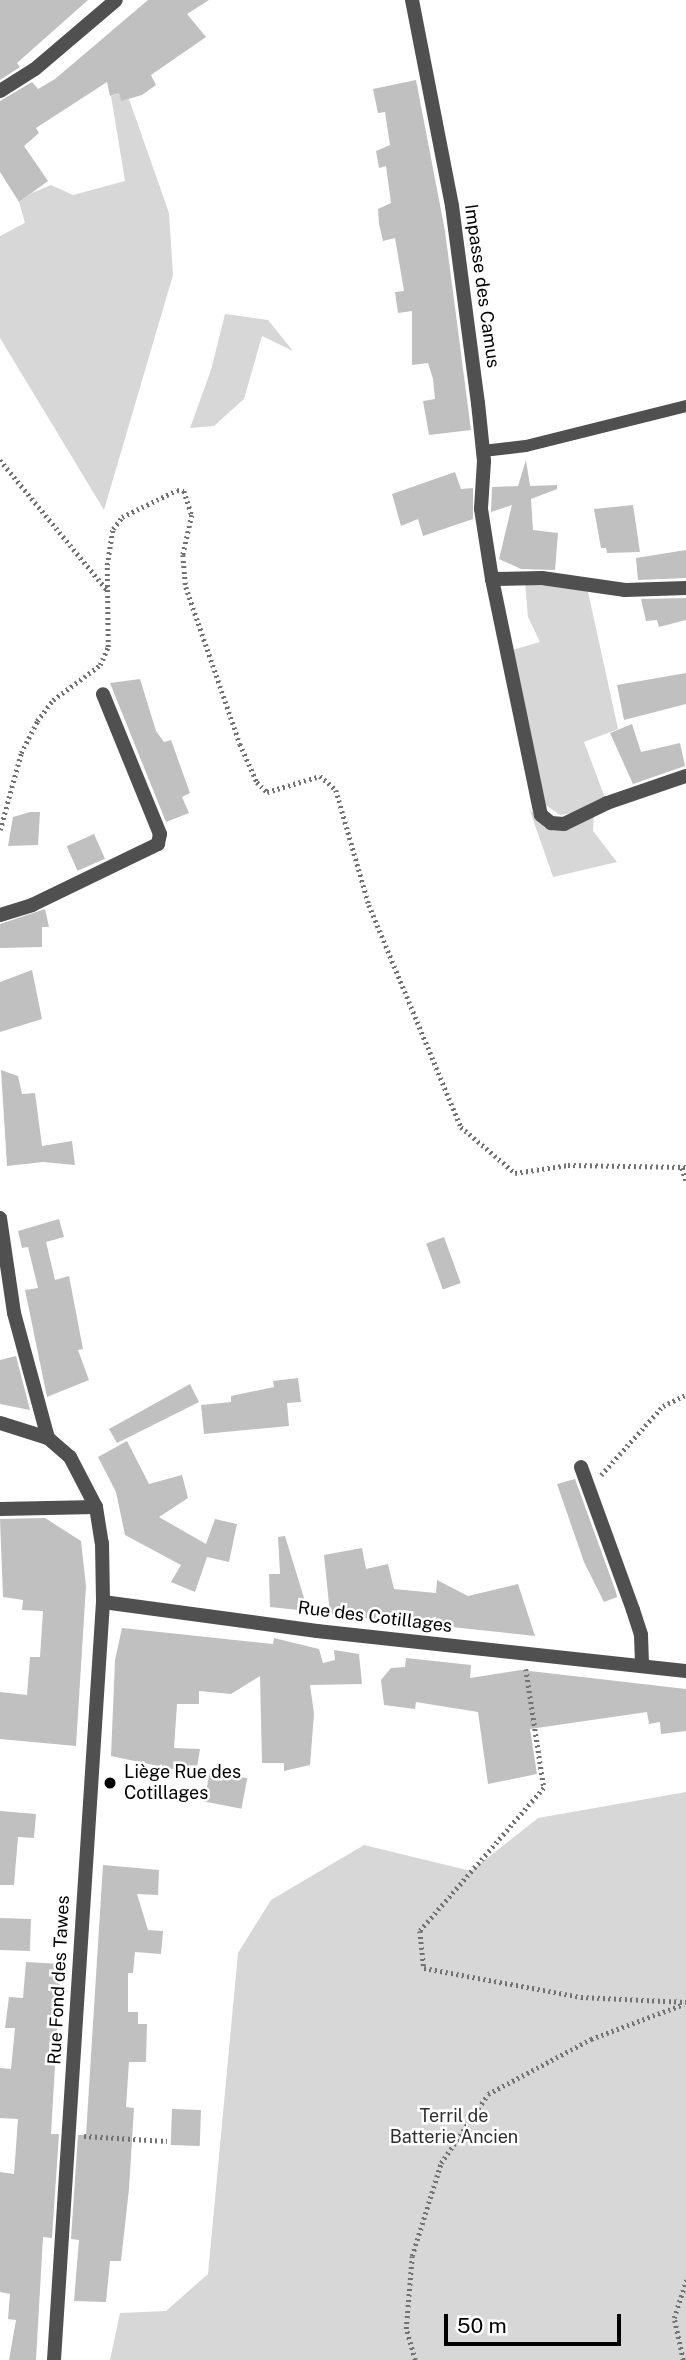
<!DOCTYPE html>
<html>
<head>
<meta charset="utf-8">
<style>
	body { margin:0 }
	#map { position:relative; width:686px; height:2360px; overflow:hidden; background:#fff; font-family:"Public Sans",sans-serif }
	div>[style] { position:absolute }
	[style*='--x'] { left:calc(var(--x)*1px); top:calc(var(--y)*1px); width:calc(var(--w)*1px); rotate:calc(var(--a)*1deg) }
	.green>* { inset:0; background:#d7d7d7 }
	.building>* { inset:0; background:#c0c0c0; transform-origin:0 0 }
	.path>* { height:4.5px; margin-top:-2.25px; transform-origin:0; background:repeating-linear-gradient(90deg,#727272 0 2px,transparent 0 5.5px) }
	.service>* { height:12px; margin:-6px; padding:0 6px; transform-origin:6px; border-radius:6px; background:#505050 }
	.minor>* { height:14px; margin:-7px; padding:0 7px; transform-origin:7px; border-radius:7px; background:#505050 }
	.dots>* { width:19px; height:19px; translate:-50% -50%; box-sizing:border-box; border:4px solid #fff; border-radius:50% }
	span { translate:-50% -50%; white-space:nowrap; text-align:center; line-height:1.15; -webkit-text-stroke:5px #fff; paint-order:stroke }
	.street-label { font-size:18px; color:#000 }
	.poi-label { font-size:18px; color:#000 }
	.left { translate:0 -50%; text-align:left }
	.park-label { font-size:18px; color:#2e2e2e }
	.scale { position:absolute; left:444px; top:2314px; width:177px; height:32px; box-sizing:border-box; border:4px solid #000; border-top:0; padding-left:9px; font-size:21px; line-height:24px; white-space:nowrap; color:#000; -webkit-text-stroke:5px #fff; paint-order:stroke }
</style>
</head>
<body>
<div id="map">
	<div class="green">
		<div style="clip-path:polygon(119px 93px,121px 100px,129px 99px,169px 213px,173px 275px,104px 510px,0 338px,0 236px,25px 223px,19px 202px,32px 193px,51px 185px,73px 195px,125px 181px,111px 96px)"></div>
		<div style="clip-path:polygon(225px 314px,268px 320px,293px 351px,262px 336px,244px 399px,214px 426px,190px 428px,211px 370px)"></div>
		<div style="clip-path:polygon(525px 583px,587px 587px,618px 729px,584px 742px,605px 798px,573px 813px,560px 815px,546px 805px,509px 651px,540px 642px,528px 617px)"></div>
		<div style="clip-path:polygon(529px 808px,545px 828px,594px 815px,593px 831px,617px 862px,553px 877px)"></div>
		<div style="clip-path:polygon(686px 1792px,686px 2360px,110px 2360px,120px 2313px,166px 2311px,208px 2274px,238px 1953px,271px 1900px,364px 1845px,471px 1871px,538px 1818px)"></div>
	</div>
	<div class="building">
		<div style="clip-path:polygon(0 0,88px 0,17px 63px,20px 67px,0 80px)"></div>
		<div style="clip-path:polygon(148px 0,209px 0,187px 14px,206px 37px,151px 75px,156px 85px,142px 95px,121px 101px,119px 93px,110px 96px,107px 82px,36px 128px,39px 133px,24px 146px,48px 181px,19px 202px,0 172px,0 101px,32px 82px,38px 89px,55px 79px)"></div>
		<div style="clip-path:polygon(416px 80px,445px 231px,471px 430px,429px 435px,423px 401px,435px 399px,433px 379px,428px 363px,412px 365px,412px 311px,398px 313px,395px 292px,404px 291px,395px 238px,383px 241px,379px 224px,378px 209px,391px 203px,386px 166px,379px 168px,376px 151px,390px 145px,385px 112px,378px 113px,373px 89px)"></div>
		<div style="clip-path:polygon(526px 460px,530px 486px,557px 485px,557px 489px,531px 499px,533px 530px,558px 533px,555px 570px,521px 569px,499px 559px,512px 505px,491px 512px,492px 487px,518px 486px)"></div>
		<div style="clip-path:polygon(455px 472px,461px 489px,473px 488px,473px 519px,423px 536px,418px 519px,401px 526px,392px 494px)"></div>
		<div style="clip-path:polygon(633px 505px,640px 552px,607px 553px,606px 548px,601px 548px,594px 509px)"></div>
		<div style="clip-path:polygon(686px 550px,686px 578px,638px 580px,636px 558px)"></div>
		<div style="clip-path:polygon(686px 598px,686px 620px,659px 627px,657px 620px,646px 621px,641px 599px)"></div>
		<div style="clip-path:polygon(686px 673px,686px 704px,624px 720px,617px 685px)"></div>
		<div style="clip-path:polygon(140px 679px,156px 731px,164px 742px,171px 740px,190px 793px,182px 797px,189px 813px,166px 822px,110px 683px)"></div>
		<div style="clip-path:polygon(632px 724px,641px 752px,680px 743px,685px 766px,633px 784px,610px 733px)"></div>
		<div style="clip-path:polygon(30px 812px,40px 812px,38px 845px,8px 846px,13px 817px)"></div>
		<div style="left:94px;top:834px;width:27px;height:30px;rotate:66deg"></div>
		<div style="clip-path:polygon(45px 909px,49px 927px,42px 927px,42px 947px,0 948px,0 924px)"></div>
		<div style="clip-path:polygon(32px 970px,42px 1019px,0 1032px,0 982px)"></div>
		<div style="clip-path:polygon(1px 1070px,18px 1076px,22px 1094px,35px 1093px,42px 1146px,72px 1141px,75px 1165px,43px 1162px,7px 1166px)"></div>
		<div style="clip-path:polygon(59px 1219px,64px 1237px,46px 1242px,55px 1280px,69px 1276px,83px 1349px,78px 1350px,89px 1380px,47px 1397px,25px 1290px,38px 1288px,28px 1247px,22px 1248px,18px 1231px)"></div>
		<div style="left:444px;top:1237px;width:49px;height:19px;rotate:70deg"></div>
		<div style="clip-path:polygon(16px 1356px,30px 1410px,0 1404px,0 1360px)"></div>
		<div style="clip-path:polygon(298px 1378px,301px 1402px,287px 1403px,289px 1426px,204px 1434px,201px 1405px,231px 1402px,231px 1396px,274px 1387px,273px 1381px)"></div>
		<div style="clip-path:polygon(190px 1384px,199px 1402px,117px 1443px,109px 1429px)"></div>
		<div style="clip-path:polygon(127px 1441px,149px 1484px,182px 1475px,188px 1498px,159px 1517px,206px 1544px,215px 1519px,237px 1524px,229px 1562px,207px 1557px,195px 1592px,171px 1582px,181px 1565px,125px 1535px,116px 1492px,98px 1457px)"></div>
		<div style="clip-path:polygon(575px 1479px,616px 1592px,617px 1597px,604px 1602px,584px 1562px,557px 1484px)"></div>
		<div style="clip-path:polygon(45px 1518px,81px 1541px,86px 1586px,76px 1746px,0 1739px,0 1692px,27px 1695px,30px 1657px,40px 1657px,43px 1611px,22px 1610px,23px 1600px,3px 1597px,0 1519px)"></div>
		<div style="clip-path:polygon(285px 1536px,308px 1611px,270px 1607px,269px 1574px,280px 1574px,278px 1537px)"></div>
		<div style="clip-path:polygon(362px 1548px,366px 1569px,388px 1564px,394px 1589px,436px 1593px,437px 1580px,468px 1596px,518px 1584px,535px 1636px,330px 1614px,324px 1555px)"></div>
		<div style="clip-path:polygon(122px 1628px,273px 1644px,274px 1638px,319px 1649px,323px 1663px,335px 1660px,334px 1650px,359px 1654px,362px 1684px,310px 1685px,314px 1714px,310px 1765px,284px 1771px,284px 1763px,262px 1763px,260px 1676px,231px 1694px,199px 1691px,199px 1704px,177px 1704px,174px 1748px,200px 1749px,196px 1774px,111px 1756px,115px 1660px)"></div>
		<div style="clip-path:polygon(406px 1658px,471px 1665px,470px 1678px,521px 1670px,686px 1689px,686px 1731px,661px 1734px,660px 1722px,649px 1724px,647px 1712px,530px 1729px,537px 1774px,488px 1784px,478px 1712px,416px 1702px,415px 1709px,384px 1705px,381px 1680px,391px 1668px,405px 1667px)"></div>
		<div style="left:210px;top:1771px;width:38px;height:31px;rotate:11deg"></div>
		<div style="clip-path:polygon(0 1811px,36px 1814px,34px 1838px,18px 1837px,14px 1885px,0 1885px)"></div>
		<div style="clip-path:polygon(103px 1865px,159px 1870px,158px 1895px,137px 1894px,148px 1930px,163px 1931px,161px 1954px,135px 1952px,133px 1973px,128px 1973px,128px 2012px,138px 2012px,138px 2024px,147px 2024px,146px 2062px,129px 2062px,126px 2107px,134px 2108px,129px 2189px,121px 2261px,110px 2261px,106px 2302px,74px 2301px,79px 2240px,71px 2239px,78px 2135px,86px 2135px)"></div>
		<div style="left:0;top:1918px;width:31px;height:32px;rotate:2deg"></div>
		<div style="clip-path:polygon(26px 1962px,61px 1964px,51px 2134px,59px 2134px,52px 2238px,43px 2237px,36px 2360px,9px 2360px,16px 2320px,8px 2319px,10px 2294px,0 2292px,0 2172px,14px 2174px,18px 2119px,0 2118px,0 2068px,11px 2069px,15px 2028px,5px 2028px,9px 1997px,23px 1998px)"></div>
		<div style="left:172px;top:2109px;width:29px;height:36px;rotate:2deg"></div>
	</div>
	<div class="path">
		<div style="--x:0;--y:460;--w:168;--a:50.5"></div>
		<div style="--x:0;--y:830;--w:80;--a:-74.7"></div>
		<div style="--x:21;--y:753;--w:36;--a:-63"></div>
		<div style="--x:37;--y:721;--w:26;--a:-53"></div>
		<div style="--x:53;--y:700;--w:59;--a:-36.7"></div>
		<div style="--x:100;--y:665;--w:20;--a:-66"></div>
		<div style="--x:108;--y:647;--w:82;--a:-90.7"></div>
		<div style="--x:107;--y:565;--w:36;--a:-81"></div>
		<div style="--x:113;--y:529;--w:15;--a:-53"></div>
		<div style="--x:122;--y:517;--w:61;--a:-26.1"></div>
		<div style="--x:177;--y:490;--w:7;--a:8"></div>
		<div style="--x:184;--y:491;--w:25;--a:72"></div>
		<div style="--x:192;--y:515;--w:41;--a:102.7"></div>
		<div style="--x:183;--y:555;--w:32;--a:85"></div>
		<div style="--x:186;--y:587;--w:166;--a:71"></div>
		<div style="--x:240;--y:744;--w:42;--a:65.9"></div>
		<div style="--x:257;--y:782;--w:14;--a:45"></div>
		<div style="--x:267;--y:792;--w:55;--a:-16.8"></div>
		<div style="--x:320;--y:776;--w:21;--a:41"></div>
		<div style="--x:336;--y:790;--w:120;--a:74"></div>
		<div style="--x:369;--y:905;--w:240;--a:67.5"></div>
		<div style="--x:461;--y:1127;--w:71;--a:40.4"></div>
		<div style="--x:515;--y:1173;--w:54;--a:-8.6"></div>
		<div style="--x:568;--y:1165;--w:118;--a:1"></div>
		<div style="--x:682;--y:1168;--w:13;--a:72"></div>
		<div style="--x:601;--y:1475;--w:93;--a:-48.1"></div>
		<div style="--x:663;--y:1406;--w:25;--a:-26"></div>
		<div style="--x:526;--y:1669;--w:120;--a:81.4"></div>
		<div style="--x:544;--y:1788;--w:189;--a:130.9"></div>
		<div style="--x:420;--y:1931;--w:37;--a:84"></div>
		<div style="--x:424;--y:1968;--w:160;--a:10.5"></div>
		<div style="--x:581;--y:1997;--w:105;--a:2.7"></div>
		<div style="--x:84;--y:2136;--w:83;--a:3.4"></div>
		<div style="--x:415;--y:2360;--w:32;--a:-106"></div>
		<div style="--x:406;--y:2329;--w:73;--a:-85.3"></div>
		<div style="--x:412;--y:2256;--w:97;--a:-72.7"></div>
		<div style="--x:441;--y:2163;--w:83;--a:-55.7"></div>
		<div style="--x:488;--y:2094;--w:117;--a:-28.1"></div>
		<div style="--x:591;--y:2039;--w:99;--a:-20.6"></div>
		<div style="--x:683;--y:2360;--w:43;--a:-102.1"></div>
		<div style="--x:674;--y:2318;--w:40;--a:-72"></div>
	</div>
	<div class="service">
		<div style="--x:483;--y:451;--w:43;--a:-6.6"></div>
		<div style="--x:526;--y:446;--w:165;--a:-14"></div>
	</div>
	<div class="minor">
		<div style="--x:412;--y:0;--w:210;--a:79"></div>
		<div style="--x:452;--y:206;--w:199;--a:82.5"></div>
		<div style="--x:478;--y:403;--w:58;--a:84.1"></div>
		<div style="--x:484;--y:461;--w:48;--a:93.6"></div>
		<div style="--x:481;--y:509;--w:71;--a:81.1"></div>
		<div style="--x:492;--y:579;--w:241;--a:78.3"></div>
		<div style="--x:541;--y:815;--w:13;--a:39"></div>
		<div style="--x:551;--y:823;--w:13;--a:4"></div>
		<div style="--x:564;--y:824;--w:48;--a:-26"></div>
		<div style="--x:607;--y:803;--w:83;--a:-18.9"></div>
		<div style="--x:0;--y:91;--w:41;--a:-32.2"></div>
		<div style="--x:35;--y:69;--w:106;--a:-40.4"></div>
		<div style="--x:492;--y:579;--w:50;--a:-1.1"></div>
		<div style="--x:542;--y:578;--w:84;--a:8.2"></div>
		<div style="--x:625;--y:590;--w:61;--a:-1.9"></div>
		<div style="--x:0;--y:915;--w:34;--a:-17"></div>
		<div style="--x:32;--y:905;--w:140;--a:-25.8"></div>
		<div style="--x:158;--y:844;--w:10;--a:-79"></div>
		<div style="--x:160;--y:834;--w:151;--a:-112.2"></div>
		<div style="--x:0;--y:1218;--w:96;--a:81.6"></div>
		<div style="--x:14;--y:1313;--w:130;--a:74.8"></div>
		<div style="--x:0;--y:1423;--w:50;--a:17.4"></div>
		<div style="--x:48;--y:1438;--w:29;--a:41"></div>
		<div style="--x:70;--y:1457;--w:56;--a:62.5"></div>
		<div style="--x:96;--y:1507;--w:36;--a:81"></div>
		<div style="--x:102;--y:1543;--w:59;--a:89"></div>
		<div style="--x:103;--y:1602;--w:760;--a:93.7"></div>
		<div style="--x:581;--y:1467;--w:152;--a:70"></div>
		<div style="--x:633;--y:1610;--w:26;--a:72"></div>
		<div style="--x:641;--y:1635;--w:31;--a:88"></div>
		<div style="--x:0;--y:1509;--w:96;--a:-1.2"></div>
		<div style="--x:103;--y:1602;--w:216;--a:7.7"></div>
		<div style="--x:317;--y:1631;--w:371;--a:6.2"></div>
	</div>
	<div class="dots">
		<div style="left:110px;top:1783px;background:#000"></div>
	</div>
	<div class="street-label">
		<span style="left:482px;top:286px;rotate:82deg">Impasse des Camus</span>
		<span style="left:375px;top:1617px;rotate:7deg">Rue des Cotillages</span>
		<span style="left:59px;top:1980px;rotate:-87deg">Rue Fond des Tawes</span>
	</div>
	<div class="poi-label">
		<span class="left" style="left:124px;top:1783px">Liège Rue des<br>Cotillages</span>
	</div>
	<div class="park-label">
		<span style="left:454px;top:2127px">Terril de<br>Batterie Ancien</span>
	</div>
	<div class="scale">50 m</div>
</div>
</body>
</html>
